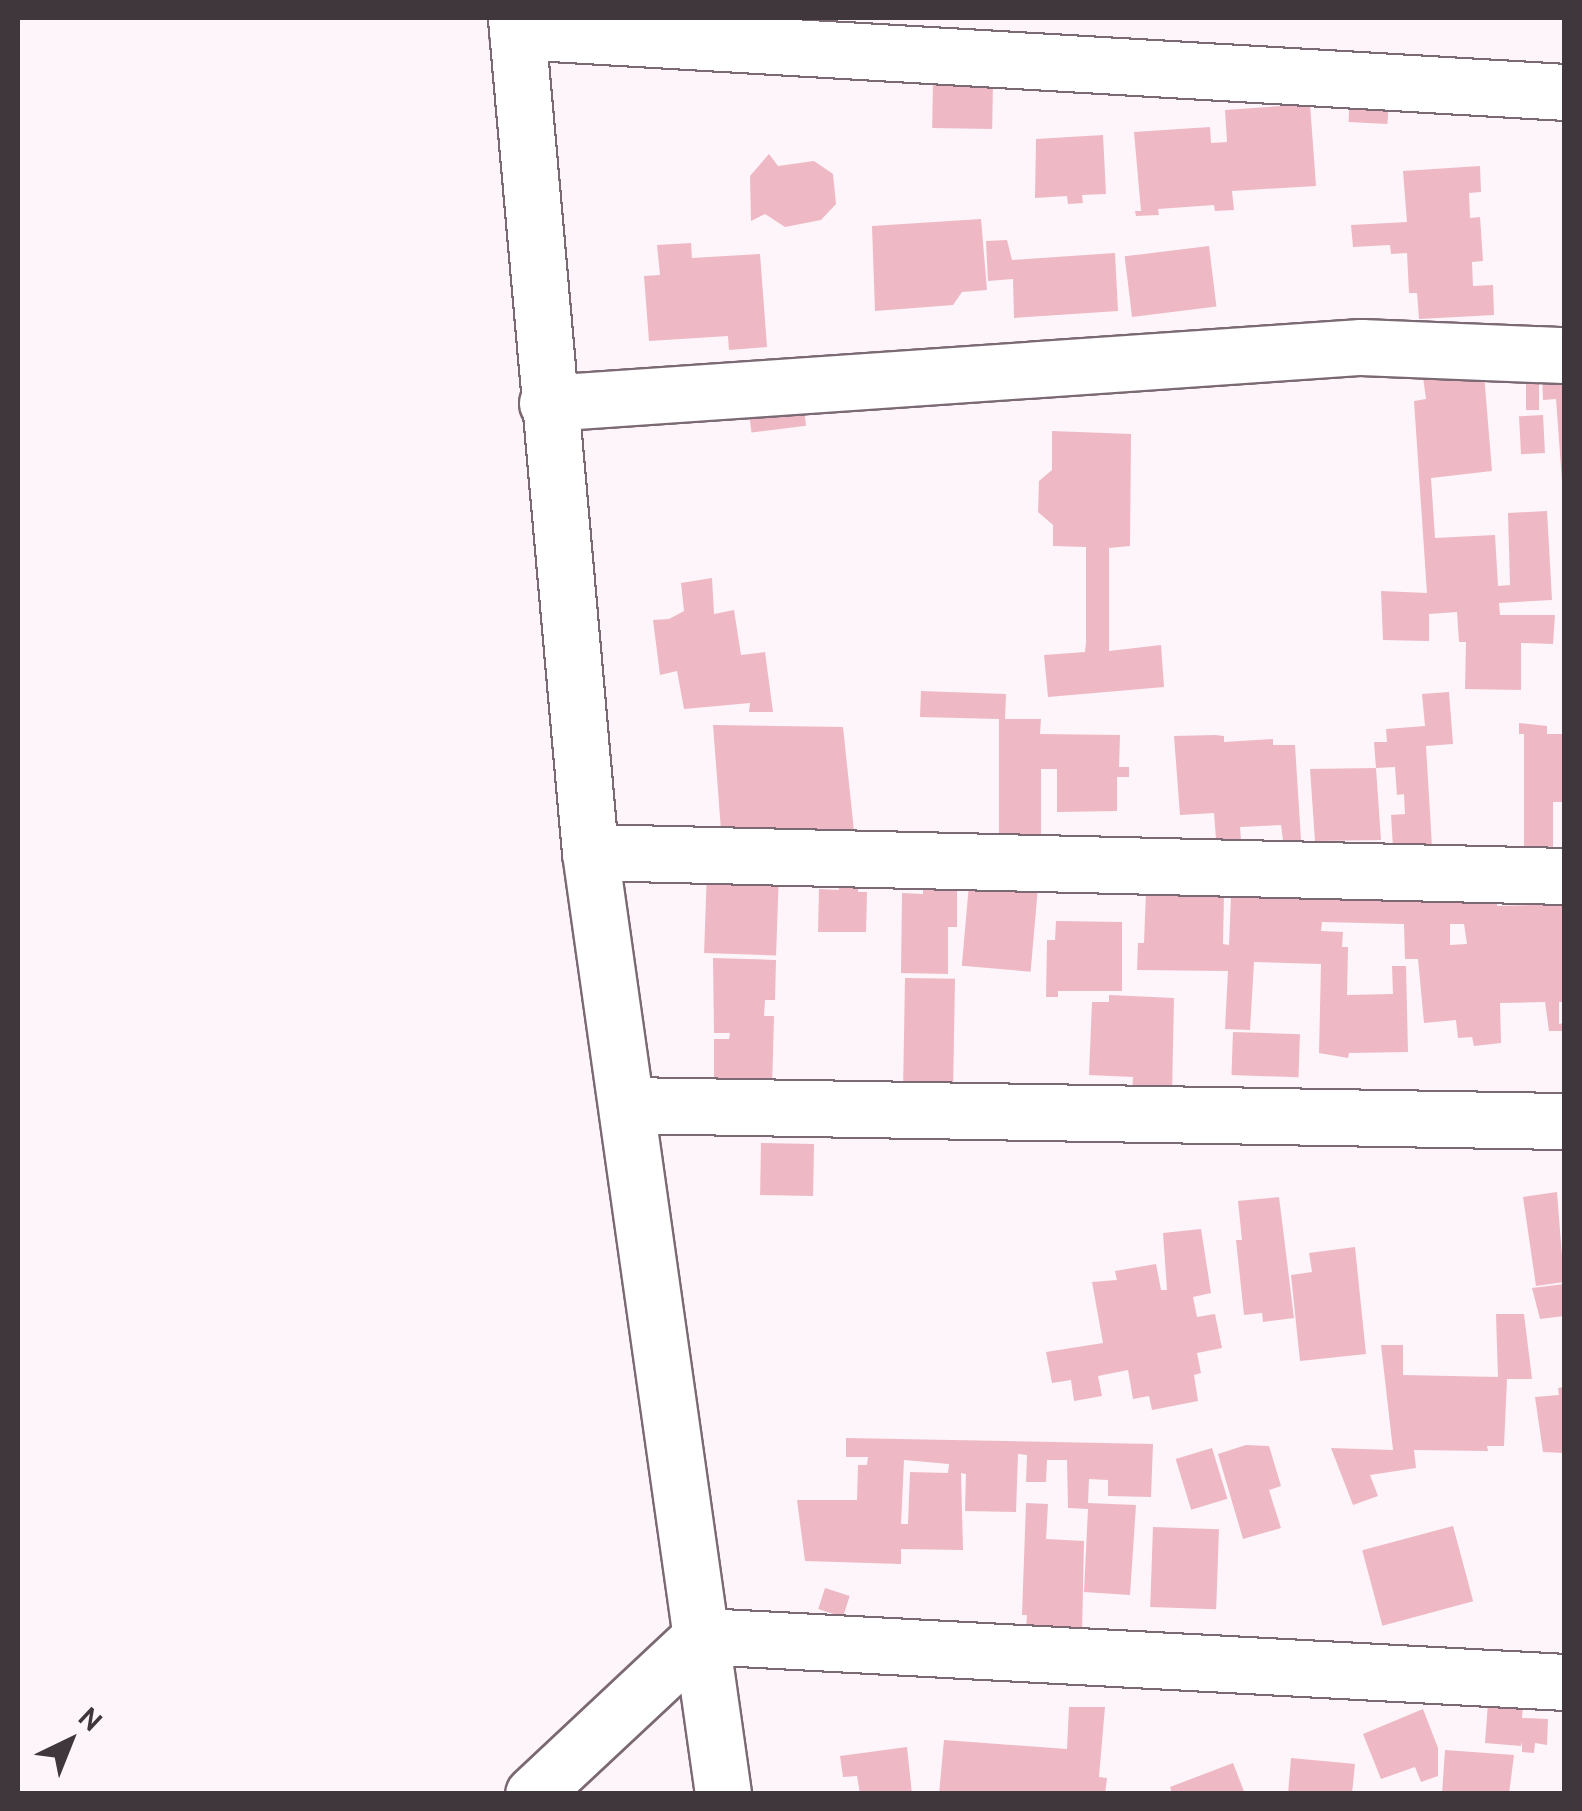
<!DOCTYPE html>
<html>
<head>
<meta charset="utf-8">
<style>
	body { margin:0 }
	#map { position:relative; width:1582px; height:1811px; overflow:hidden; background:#fdf5f9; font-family:Cabin,sans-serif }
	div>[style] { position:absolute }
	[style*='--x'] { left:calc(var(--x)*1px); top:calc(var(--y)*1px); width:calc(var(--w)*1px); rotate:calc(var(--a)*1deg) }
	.building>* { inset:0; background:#eeb9c5; transform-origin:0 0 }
	.roads { filter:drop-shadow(2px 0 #7b6973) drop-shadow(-2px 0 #7b6973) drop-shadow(0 2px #7b6973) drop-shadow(0 -2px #7b6973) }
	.minor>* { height:55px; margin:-27.5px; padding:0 27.5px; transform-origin:27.5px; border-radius:27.5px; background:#fff }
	span { translate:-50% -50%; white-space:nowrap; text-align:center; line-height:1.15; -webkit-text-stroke:8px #fdf5f9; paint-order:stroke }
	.frame { position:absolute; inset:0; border:20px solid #3f373b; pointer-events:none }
	.north { position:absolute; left:20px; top:1691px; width:100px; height:100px; -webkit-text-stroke:8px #fdf5f9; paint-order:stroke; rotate:43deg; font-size:28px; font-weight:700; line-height:40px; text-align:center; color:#3f373b }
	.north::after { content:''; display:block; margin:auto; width:35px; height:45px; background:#3f373b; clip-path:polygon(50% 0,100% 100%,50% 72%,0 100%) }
</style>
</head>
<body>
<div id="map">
	<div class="building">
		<div style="left:933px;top:81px;width:60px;height:47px;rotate:1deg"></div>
		<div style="left:1350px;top:94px;width:39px;height:28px;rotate:3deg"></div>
		<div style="clip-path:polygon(1310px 104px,1316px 186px,1232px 191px,1234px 210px,1215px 211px,1214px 205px,1158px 209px,1159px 215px,1136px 216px,1135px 211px,1141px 211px,1134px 132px,1210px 127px,1211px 143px,1227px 142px,1225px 110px)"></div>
		<div style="clip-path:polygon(1103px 135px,1106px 194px,1082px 195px,1083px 203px,1068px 204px,1067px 196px,1035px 198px,1036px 139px)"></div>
		<div style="clip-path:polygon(769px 154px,778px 166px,814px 161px,833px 174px,836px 204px,821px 220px,785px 227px,765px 214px,751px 221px,750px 176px)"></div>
		<div style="clip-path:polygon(1480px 166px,1481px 192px,1469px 193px,1470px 218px,1480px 217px,1483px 261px,1472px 262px,1473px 286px,1493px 285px,1494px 315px,1419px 319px,1417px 293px,1409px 293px,1407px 253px,1391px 254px,1390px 245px,1353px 247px,1351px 225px,1407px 222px,1403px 171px)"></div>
		<div style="clip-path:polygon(981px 219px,987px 290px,962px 292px,953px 305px,875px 311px,872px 226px)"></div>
		<div style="clip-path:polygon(1007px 240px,1012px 260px,1115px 253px,1118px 311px,1014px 318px,1013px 279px,988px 281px,986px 241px)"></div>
		<div style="clip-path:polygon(691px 243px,692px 258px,760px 254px,767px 347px,729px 350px,728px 336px,649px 341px,644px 276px,660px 275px,657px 245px)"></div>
		<div style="left:1209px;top:246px;width:61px;height:85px;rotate:83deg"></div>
		<div style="clip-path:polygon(1564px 368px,1564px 480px,1562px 481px,1556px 399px,1543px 400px,1542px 373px)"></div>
		<div style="clip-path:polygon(1484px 374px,1492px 471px,1431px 478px,1435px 538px,1495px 535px,1498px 586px,1510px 585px,1508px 513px,1547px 511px,1552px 600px,1499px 603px,1500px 615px,1555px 615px,1553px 644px,1521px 643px,1521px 690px,1465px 689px,1466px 642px,1459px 642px,1457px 612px,1429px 614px,1429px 641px,1383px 640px,1381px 591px,1427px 593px,1414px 401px,1426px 399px,1423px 377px)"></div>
		<div style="left:1526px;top:378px;width:13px;height:32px"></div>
		<div style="left:803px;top:401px;width:25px;height:55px;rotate:83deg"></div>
		<div style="left:1543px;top:415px;width:38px;height:24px;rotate:87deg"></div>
		<div style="clip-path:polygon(1052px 431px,1131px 434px,1130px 546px,1109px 548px,1109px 651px,1161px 645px,1164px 687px,1048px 697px,1044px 655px,1085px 652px,1086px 642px,1086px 547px,1053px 546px,1053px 525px,1038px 512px,1039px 481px,1052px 470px)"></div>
		<div style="clip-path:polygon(712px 578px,714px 614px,734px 610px,741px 655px,765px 652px,773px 712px,749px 712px,750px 703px,684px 709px,677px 671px,660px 675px,653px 620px,669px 619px,684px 611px,681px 583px)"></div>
		<div style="clip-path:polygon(921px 691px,1006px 694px,1005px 719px,1041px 719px,1040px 734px,1120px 735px,1119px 767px,1129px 767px,1129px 777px,1117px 777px,1117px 811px,1057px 812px,1057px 769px,1041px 769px,1041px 843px,999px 843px,999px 719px,920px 717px)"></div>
		<div style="clip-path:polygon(1449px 692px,1453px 744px,1426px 746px,1432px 847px,1393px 848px,1391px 815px,1405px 814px,1404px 794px,1397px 795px,1395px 767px,1376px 768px,1381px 840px,1315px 841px,1310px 769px,1376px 768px,1374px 742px,1387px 742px,1386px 729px,1425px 726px,1422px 694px)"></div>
		<div style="clip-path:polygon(1519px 723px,1547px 726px,1547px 734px,1564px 734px,1564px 802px,1553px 802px,1553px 847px,1524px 846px,1524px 734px,1519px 734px)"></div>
		<div style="clip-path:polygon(713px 725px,843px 727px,854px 831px,721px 830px)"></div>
		<div style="clip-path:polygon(1215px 735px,1224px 736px,1224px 742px,1273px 739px,1273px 745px,1295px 745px,1301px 840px,1283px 840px,1281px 825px,1240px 827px,1241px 840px,1216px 839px,1214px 813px,1180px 815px,1174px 736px)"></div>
		<div style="left:707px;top:870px;width:72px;height:83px;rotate:2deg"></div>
		<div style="clip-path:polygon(838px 884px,858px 885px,858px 892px,867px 892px,866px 932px,818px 932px,819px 889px,839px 890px)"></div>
		<div style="left:969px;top:884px;width:69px;height:82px;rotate:5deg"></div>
		<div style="clip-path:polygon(923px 886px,957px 887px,957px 927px,948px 927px,948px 974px,901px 973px,902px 893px,923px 894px)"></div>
		<div style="clip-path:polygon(evenodd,1310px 888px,1497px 895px,1497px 906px,1564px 904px,1564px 1002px,1559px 1002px,1559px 1024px,1564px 1023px,1564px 1031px,1549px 1031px,1545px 1002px,1500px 1003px,1501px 1043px,1474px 1046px,1472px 1037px,1458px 1038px,1456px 1020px,1424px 1023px,1418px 959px,1405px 959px,1404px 924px,1322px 922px,1321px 931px,1343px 932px,1342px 947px,1348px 947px,1347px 995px,1393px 994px,1392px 966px,1406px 966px,1408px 1052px,1349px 1053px,1348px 1058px,1319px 1053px,1321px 964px,1254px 962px,1250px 1030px,1225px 1029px,1228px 971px,1137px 970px,1138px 943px,1144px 943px,1146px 892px,1224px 894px,1223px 944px,1229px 945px,1231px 896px,1309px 899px,1310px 888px,1450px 924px,1464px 924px,1467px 944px,1450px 945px,1450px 924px)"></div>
		<div style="clip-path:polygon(1056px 921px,1122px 922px,1122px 991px,1058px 991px,1058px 997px,1046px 997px,1047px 940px,1055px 940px)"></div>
		<div style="clip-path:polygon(713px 958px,776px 960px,775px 1000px,765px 1000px,764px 1016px,774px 1016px,772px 1089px,714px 1085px,714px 1039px,729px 1039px,730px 1033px,714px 1033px)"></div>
		<div style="left:905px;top:978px;width:50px;height:105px;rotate:1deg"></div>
		<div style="clip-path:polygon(1109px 995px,1174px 998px,1172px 1094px,1132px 1094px,1133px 1077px,1089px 1075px,1092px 1002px,1109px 1002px)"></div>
		<div style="left:1233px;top:1032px;width:67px;height:43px;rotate:2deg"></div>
		<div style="left:761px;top:1143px;width:53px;height:52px;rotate:1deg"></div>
		<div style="clip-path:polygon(1557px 1192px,1564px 1282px,1536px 1286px,1523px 1197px)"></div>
		<div style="clip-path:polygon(1279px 1197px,1294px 1318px,1263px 1322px,1262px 1313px,1244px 1315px,1236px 1240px,1242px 1240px,1238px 1201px)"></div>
		<div style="clip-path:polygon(1201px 1229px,1211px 1293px,1193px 1297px,1197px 1317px,1215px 1314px,1222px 1348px,1197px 1353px,1201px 1373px,1194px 1375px,1198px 1401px,1152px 1410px,1149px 1396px,1133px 1399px,1128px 1370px,1098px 1376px,1102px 1396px,1074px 1401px,1071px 1380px,1052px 1383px,1046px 1352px,1103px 1343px,1092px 1282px,1117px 1280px,1115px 1271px,1156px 1264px,1161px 1290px,1167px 1290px,1163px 1233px)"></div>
		<div style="clip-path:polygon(1355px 1247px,1366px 1354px,1300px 1361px,1291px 1275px,1312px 1272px,1309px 1253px)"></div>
		<div style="clip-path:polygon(1564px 1284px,1564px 1316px,1540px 1319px,1532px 1288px)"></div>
		<div style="clip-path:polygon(1496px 1314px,1524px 1314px,1532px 1379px,1507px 1379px,1504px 1446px,1487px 1446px,1488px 1451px,1414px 1450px,1416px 1468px,1370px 1475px,1378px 1496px,1353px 1505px,1331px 1448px,1393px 1450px,1381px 1345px,1403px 1345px,1403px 1375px,1498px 1377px)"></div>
		<div style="clip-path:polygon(1564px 1387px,1564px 1453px,1543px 1452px,1535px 1397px,1559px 1395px,1558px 1388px)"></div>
		<div style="clip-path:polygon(evenodd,846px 1438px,1153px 1444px,1151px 1497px,1108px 1496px,1108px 1480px,1089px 1479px,1088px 1503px,1136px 1505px,1130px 1595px,1084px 1592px,1088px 1509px,1068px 1508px,1067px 1460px,1047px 1460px,1046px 1482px,1026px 1482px,1027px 1455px,1018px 1454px,1016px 1512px,965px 1511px,966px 1474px,961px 1473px,963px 1550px,901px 1549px,901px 1564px,805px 1561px,797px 1500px,857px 1500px,858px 1465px,867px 1465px,868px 1457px,846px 1457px,846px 1438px,904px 1460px,949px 1464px,948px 1473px,910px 1472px,908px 1524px,901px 1524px,904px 1460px)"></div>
		<div style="clip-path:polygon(1246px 1445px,1269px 1446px,1281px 1486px,1269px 1490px,1281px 1528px,1243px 1539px,1218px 1454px)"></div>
		<div style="left:1212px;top:1448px;width:53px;height:38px;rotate:73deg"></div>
		<div style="clip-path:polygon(1026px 1503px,1048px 1504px,1046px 1539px,1084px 1541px,1082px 1633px,1026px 1629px,1027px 1615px,1022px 1615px)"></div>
		<div style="left:1453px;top:1526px;width:78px;height:94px;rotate:75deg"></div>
		<div style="left:1153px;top:1527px;width:66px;height:80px;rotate:2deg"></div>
		<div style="left:825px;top:1588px;width:26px;height:22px;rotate:18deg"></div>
		<div style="clip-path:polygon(1488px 1703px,1523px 1705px,1522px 1718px,1548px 1719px,1547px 1745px,1535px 1743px,1534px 1753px,1522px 1752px,1522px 1742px,1521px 1746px,1485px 1743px)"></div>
		<div style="clip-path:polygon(1069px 1707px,1105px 1707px,1099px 1777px,1107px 1778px,1105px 1794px,939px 1794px,944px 1740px,1067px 1749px)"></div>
		<div style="clip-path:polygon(1423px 1709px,1438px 1748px,1438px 1776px,1421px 1782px,1415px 1767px,1381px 1779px,1363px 1734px)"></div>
		<div style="clip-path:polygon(907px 1747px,912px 1794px,860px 1794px,857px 1776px,843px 1777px,840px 1756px)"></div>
		<div style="clip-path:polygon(1445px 1750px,1514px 1755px,1509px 1794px,1442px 1794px)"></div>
		<div style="clip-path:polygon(1291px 1758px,1355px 1764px,1352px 1794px,1288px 1794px)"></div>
		<div style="clip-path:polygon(1233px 1763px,1245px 1794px,1172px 1794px,1170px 1787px)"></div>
	</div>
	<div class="roads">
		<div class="minor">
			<div style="--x:516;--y:18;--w:837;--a:84.93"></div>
			<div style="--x:590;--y:852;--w:951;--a:81.96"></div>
			<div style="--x:517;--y:31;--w:1049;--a:3.33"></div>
			<div style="--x:547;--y:403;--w:816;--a:-3.94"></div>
			<div style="--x:1361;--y:347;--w:203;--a:2.3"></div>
			<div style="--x:590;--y:852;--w:974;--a:1.41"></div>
			<div style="--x:627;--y:1105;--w:937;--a:0.98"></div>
			<div style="--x:533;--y:1794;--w:231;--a:-43.1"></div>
			<div style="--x:702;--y:1636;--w:863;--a:3.05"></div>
		</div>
	</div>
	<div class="frame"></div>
	<div class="north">N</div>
</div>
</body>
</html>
